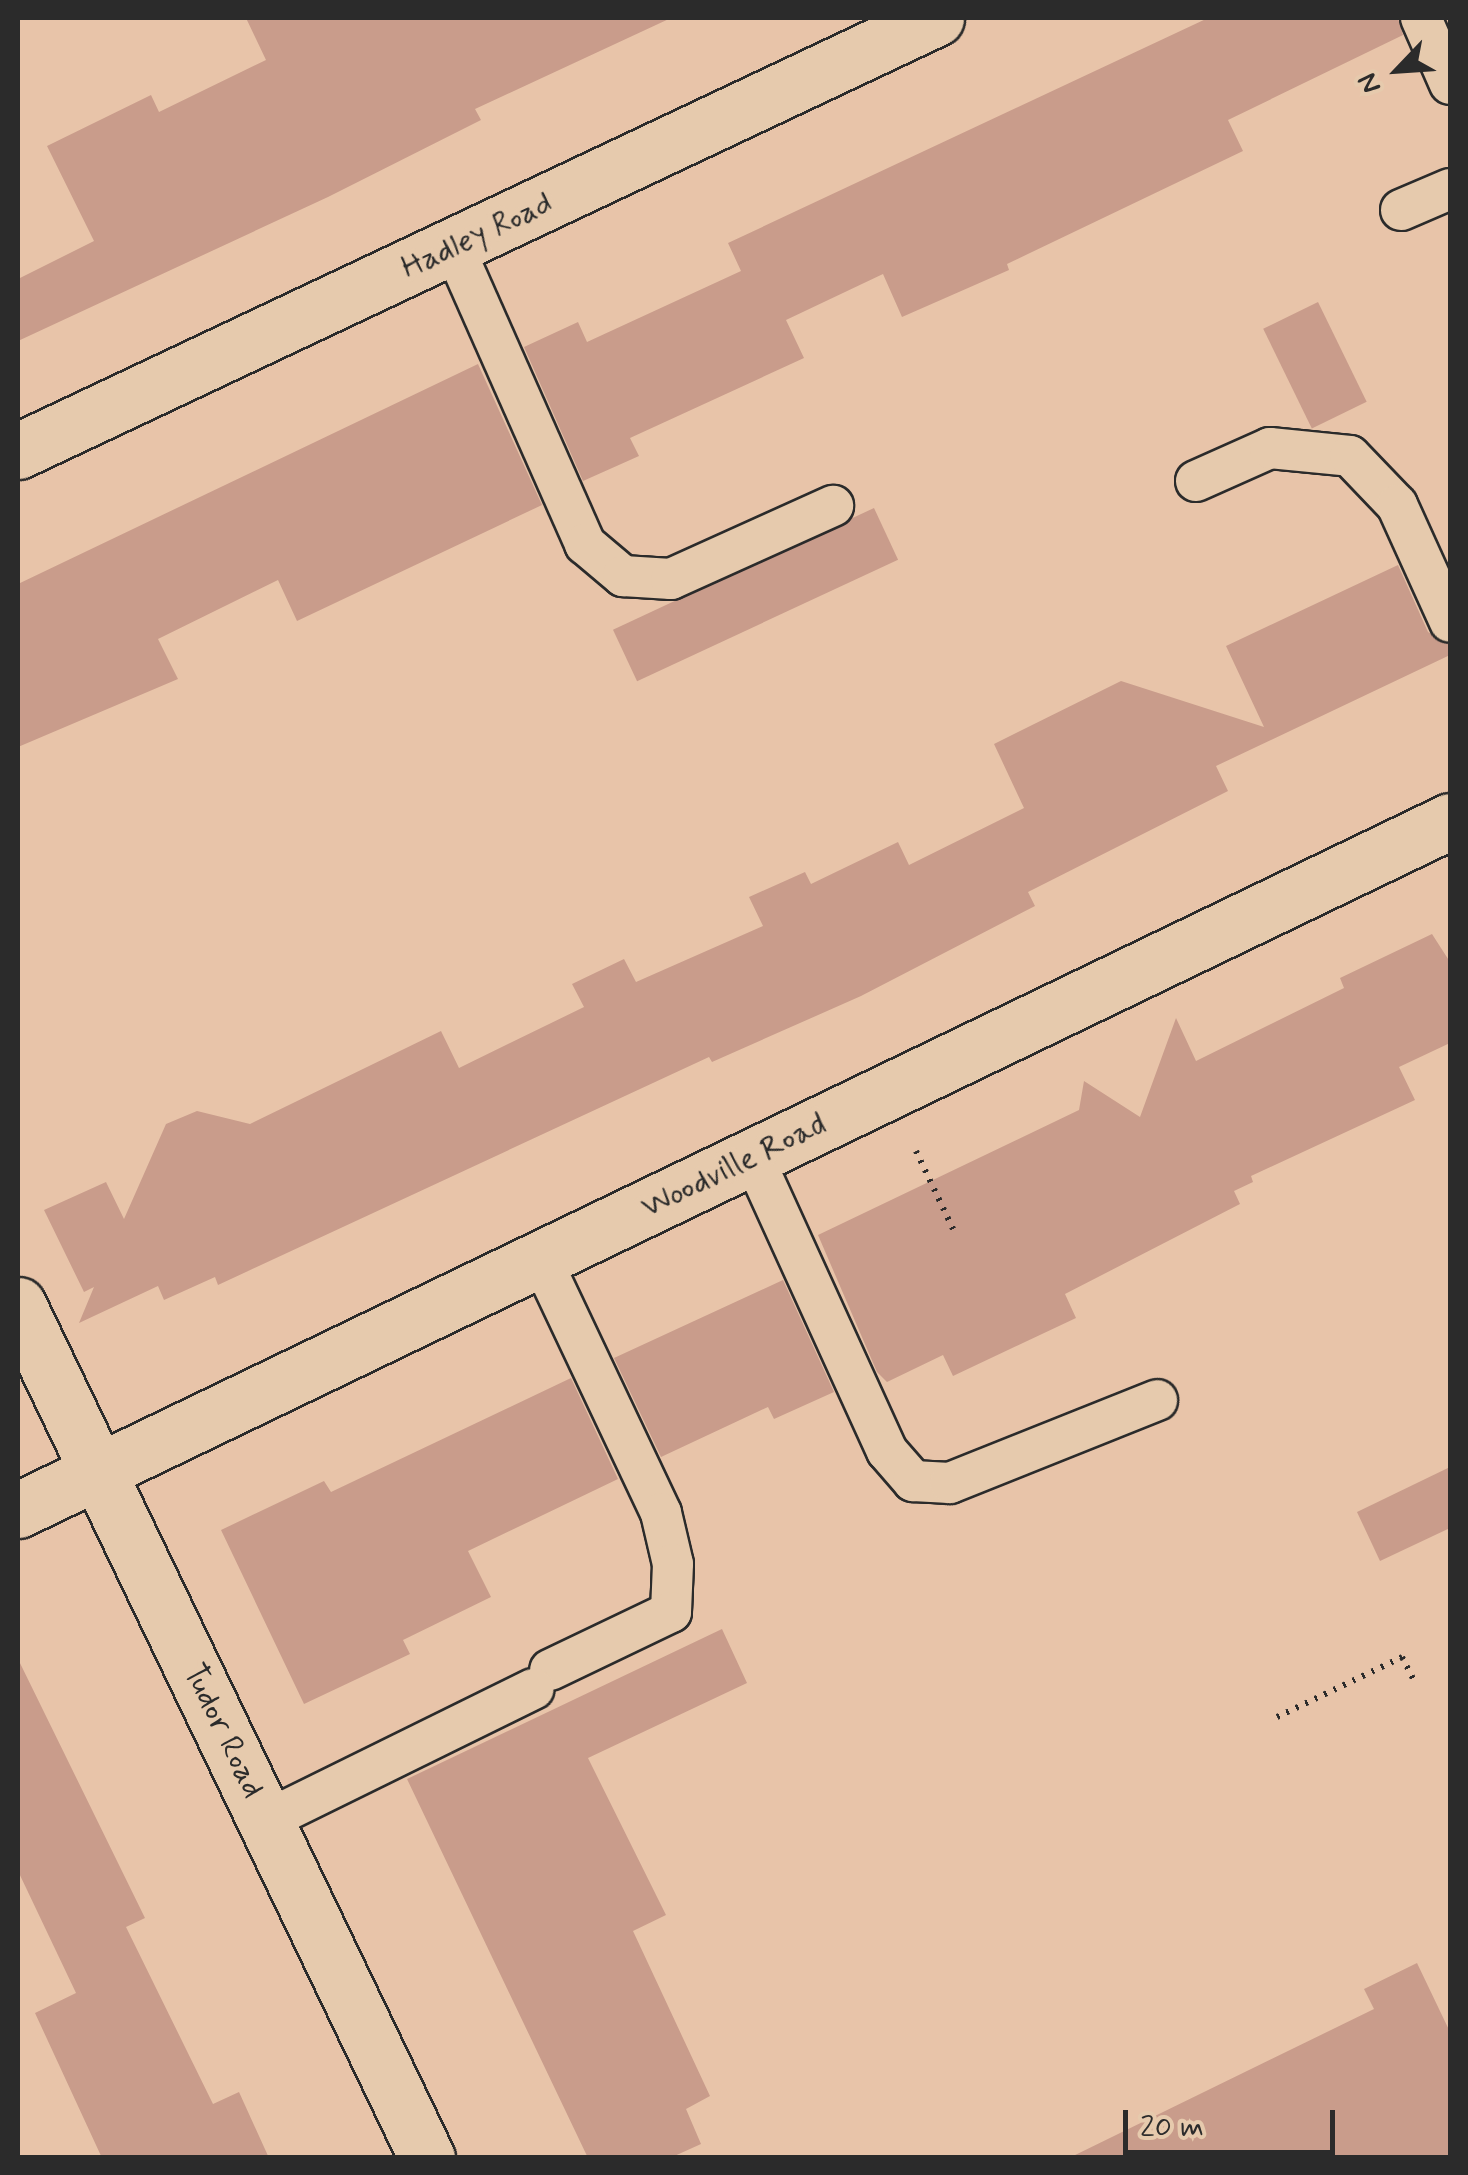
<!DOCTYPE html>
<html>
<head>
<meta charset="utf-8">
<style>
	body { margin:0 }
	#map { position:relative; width:1468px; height:2175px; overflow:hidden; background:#e8c4a9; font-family:Mynerve,sans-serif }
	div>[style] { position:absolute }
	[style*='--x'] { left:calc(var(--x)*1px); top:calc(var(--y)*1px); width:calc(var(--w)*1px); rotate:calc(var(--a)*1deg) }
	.building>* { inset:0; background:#c99c8b; transform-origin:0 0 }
	.path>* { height:6px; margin-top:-3px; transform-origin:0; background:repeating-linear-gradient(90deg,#2b2b2b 0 2.5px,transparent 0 10.5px) }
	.roads { filter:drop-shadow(2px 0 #2b2b2b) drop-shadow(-2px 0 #2b2b2b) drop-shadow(0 2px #2b2b2b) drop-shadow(0 -2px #2b2b2b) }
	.lane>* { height:40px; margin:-20px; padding:0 20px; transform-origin:20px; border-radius:20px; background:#e6caad }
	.street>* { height:55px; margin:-27.5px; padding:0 27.5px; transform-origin:27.5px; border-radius:27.5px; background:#e6caad }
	span { translate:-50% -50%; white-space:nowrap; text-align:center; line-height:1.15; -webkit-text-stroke:10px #e6caad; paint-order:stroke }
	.street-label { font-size:32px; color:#2b2b2b }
	.frame { position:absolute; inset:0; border:20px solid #2b2b2b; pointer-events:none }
	.north { position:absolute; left:1348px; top:20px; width:100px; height:100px; -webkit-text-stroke:8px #e6caad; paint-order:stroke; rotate:245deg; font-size:28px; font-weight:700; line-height:40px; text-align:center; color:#2b2b2b }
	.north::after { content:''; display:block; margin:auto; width:35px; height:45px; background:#2b2b2b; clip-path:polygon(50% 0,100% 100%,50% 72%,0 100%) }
	.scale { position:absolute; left:1123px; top:2110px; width:212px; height:45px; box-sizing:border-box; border:5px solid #2b2b2b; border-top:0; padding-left:12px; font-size:30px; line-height:35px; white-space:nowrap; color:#2b2b2b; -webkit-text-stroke:8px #e6caad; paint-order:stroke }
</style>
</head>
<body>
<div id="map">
	<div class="building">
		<div style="clip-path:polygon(246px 18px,671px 18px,475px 109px,481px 120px,328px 197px,18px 341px,18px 279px,94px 241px,47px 146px,151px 95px,159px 112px,266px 60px)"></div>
		<div style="clip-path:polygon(1208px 18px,1398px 18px,1403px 35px,1228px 120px,1243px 151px,1007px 264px,1009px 270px,902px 317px,883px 274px,786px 320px,804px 358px,630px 438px,639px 456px,583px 481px,524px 347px,578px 322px,587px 342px,741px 271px,728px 243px)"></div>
		<div style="left:1318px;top:302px;width:111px;height:61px;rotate:64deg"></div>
		<div style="clip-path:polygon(478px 364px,542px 505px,297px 621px,278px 580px,158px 639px,178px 679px,18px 747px,18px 584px)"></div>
		<div style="left:874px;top:508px;width:57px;height:288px;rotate:65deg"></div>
		<div style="clip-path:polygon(1398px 565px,1428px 632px,1450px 645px,1450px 655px,1216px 766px,1228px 791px,1028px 892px,1035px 906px,861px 996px,712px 1062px,709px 1057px,218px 1285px,215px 1277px,164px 1300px,158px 1286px,79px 1323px,94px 1287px,84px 1292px,44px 1210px,106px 1182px,124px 1219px,166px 1124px,197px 1111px,250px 1124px,441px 1031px,459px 1068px,584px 1007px,572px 984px,624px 959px,636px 982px,763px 926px,749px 897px,805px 872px,811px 884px,898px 842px,909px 865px,1024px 808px,994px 744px,1121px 681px,1264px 727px,1226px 646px)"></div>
		<div style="clip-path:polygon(1432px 934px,1450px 962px,1450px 1043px,1399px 1067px,1415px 1100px,1251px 1176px,1253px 1182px,1234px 1191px,1240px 1204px,1065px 1294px,1076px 1318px,953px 1376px,943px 1355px,887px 1382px,877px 1372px,818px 1235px,1079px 1110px,1084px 1081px,1140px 1117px,1176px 1018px,1196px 1061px,1344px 988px,1340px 978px)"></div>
		<div style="clip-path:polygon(783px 1280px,834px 1392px,774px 1419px,768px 1407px,661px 1457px,614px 1358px)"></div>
		<div style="clip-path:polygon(571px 1378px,618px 1479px,468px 1551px,491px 1597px,403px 1640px,410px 1654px,304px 1704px,221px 1530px,324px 1481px,331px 1492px)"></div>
		<div style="clip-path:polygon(1450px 1467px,1450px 1528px,1380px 1561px,1357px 1512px)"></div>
		<div style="clip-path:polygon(722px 1629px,747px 1683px,588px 1758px,666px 1915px,633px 1931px,710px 2096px,686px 2109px,701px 2144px,670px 2158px,588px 2158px,407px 1779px)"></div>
		<div style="clip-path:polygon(18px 1659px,145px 1918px,126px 1927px,213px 2104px,239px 2092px,269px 2158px,102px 2158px,35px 2013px,76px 1993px,18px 1871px)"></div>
		<div style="clip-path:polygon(1417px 1963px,1450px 2032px,1450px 2158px,1069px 2158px,1374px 2009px,1364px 1989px)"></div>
	</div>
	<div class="path">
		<div style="--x:916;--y:1151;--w:89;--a:64.6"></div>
		<div style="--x:1277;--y:1717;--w:139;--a:-25.6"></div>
		<div style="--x:1402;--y:1657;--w:30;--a:63"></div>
	</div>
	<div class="roads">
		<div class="lane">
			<div style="--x:1421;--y:18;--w:72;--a:66.3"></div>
			<div style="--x:1401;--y:210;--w:53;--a:-23.2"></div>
			<div style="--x:454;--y:248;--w:324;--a:66.1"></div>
			<div style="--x:585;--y:544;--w:50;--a:40.1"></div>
			<div style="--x:623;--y:576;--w:48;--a:3.6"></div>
			<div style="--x:671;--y:579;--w:178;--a:-24.3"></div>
			<div style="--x:1196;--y:481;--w:81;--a:-24"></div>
			<div style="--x:1270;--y:448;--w:80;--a:5.7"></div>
			<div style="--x:1350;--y:456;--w:68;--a:46.2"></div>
			<div style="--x:1397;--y:505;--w:128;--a:65.6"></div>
			<div style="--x:753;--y:1157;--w:323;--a:65.5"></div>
			<div style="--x:887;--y:1451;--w:40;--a:49"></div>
			<div style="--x:913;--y:1481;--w:37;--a:3"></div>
			<div style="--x:950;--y:1483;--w:223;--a:-21.8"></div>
			<div style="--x:541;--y:1259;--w:281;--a:64.7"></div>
			<div style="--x:661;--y:1513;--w:52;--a:76.8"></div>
			<div style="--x:673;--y:1564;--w:48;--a:92.4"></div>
			<div style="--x:671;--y:1612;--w:134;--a:154.4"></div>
			<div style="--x:267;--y:1820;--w:297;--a:-26.2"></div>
		</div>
		<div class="street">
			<div style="--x:18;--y:451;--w:1015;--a:-25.25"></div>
			<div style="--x:18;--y:1305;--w:946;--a:64.38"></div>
			<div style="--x:18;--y:1510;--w:1589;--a:-25.69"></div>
		</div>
	</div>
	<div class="street-label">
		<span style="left:477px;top:236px;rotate:-25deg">Hadley Road</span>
		<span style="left:734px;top:1166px;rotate:-26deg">Woodville Road</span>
		<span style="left:223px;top:1731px;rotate:64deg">Tudor Road</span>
	</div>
	<div class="frame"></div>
	<div class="north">N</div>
	<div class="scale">20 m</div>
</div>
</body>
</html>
